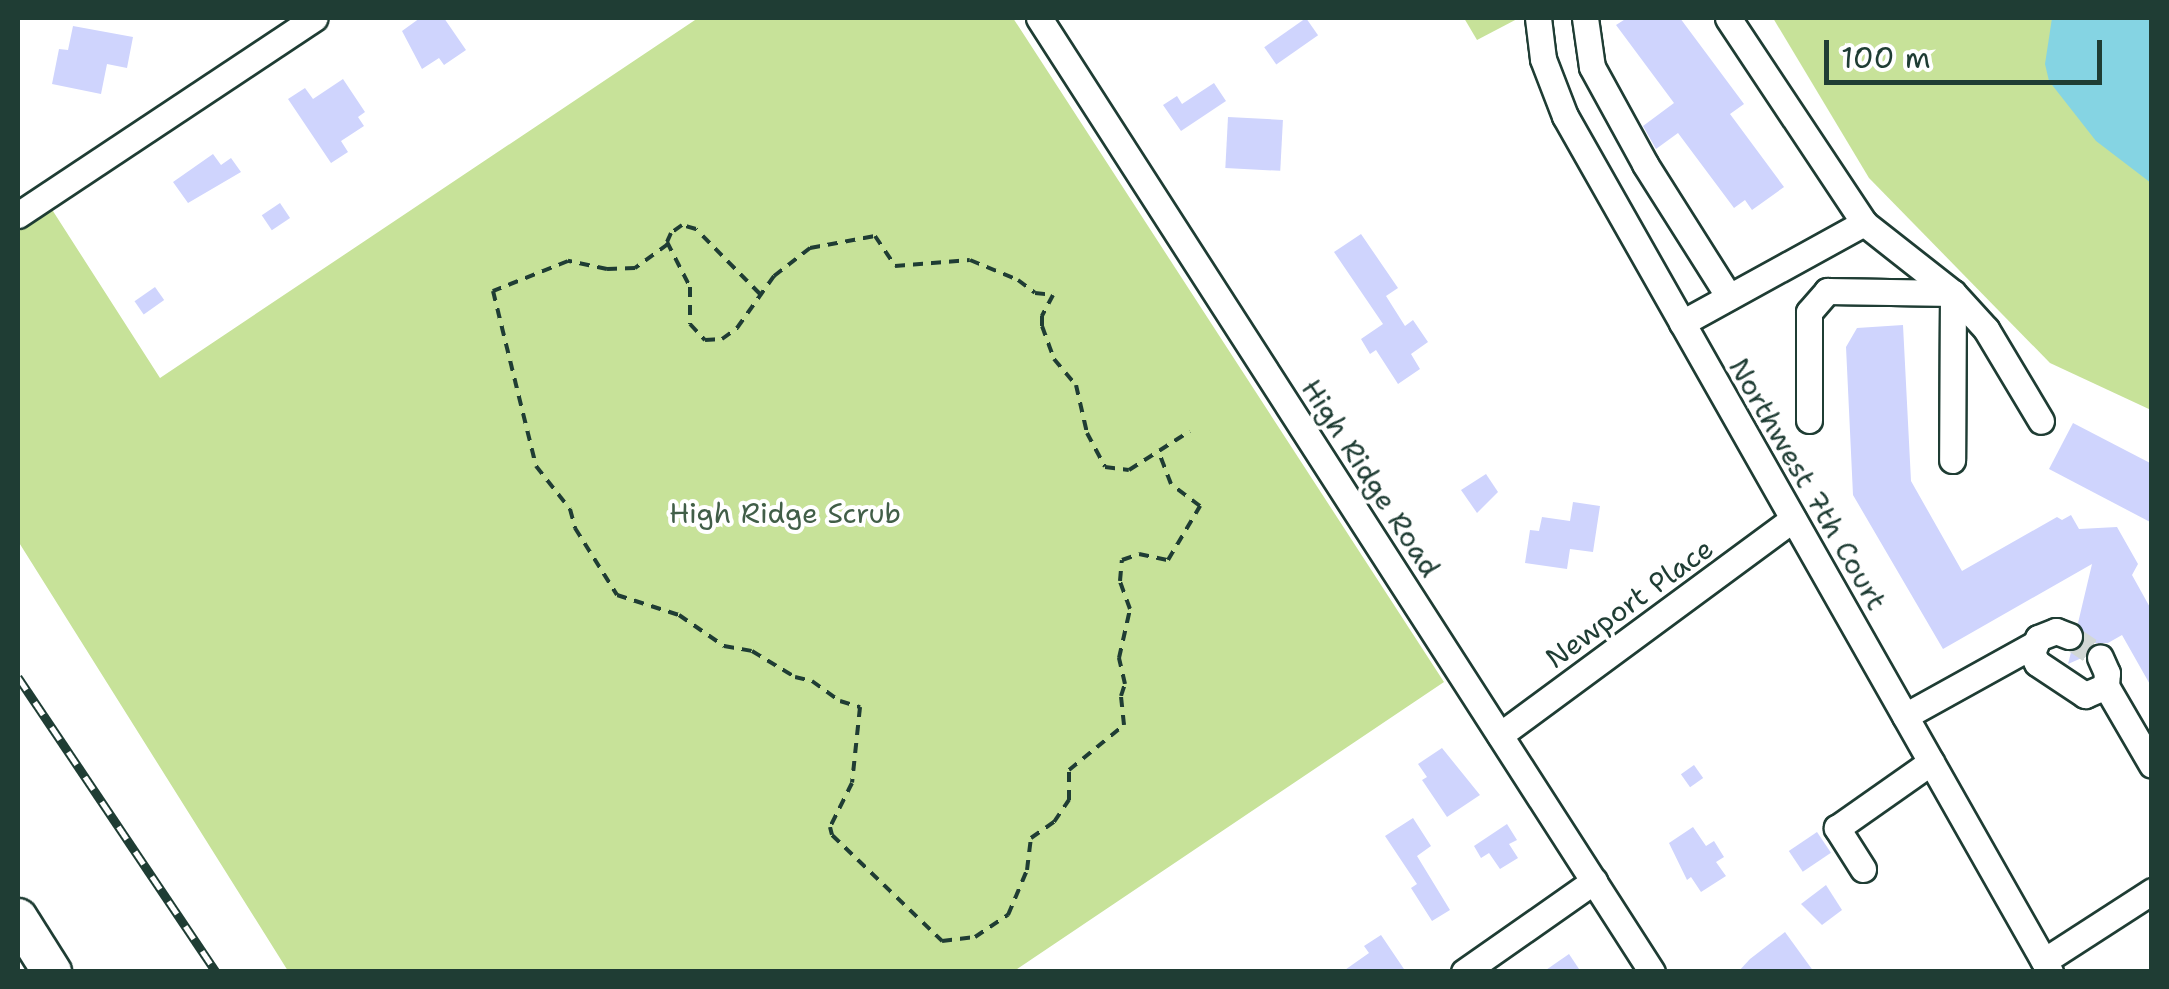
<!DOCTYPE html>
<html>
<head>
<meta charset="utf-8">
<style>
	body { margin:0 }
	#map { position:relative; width:2169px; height:989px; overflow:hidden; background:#fff; font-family:"Shantell Sans",sans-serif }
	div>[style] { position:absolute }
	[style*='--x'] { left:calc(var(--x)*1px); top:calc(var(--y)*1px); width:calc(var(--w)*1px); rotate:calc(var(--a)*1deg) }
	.green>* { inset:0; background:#c7e299 }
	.water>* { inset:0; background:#85d4e3 }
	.building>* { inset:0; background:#cfd4fd; transform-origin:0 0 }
	.minor-tunnel>* { height:25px; margin-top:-12.5px; transform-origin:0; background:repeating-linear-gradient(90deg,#d2d8d6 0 25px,transparent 0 37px) }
	.path>* { height:4px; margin-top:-2px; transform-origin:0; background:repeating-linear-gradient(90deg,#1f3d34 0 10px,transparent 0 18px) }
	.roads { filter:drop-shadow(2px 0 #1f3d34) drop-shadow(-2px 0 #1f3d34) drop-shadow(0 2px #1f3d34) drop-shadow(0 -2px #1f3d34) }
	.minor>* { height:25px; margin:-12.5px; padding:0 12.5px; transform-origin:12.5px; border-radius:12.5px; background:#fff }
	.highway>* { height:38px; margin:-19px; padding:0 19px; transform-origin:19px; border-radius:19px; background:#fff }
	.rail>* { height:9px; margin-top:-4.5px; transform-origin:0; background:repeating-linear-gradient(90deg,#fff 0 15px,#1f3d34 0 30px); box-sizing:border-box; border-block:2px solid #1f3d34 }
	span { translate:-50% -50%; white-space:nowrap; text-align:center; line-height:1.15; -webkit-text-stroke:8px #fff; paint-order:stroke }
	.street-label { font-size:28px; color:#1f3d34 }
	.park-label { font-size:28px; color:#415e48 }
	.frame { position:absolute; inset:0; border:20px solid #1f3d34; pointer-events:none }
	.scale { position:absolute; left:1824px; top:40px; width:278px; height:45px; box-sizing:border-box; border:5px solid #1f3d34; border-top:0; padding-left:12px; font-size:30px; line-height:35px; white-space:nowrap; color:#1f3d34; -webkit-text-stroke:8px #fff; paint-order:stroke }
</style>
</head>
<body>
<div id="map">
	<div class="green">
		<div style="clip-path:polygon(698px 18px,1013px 18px,1444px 682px,1014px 971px,288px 971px,18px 541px,18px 230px,51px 208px,160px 378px)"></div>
		<div style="clip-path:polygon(1464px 18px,1519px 18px,1477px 40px)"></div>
		<div style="clip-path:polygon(1773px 18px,2151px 18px,2151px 410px,2050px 363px,1869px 178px)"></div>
	</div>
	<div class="water">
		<div style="clip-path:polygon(2052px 18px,2151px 18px,2151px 183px,2096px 141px,2049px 81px,2045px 64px)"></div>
	</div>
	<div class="building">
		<div style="clip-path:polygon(420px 18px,444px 18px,466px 50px,444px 65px,439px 58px,422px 69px,402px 31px)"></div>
		<div style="left:1306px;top:18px;width:21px;height:51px;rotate:55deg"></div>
		<div style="clip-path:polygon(1627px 18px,1680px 18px,1744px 104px,1730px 114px,1784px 187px,1752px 210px,1745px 200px,1734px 208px,1678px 133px,1656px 149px,1643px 126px,1674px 103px,1616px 25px)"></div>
		<div style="clip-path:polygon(73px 26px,133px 37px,127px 68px,107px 64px,101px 94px,52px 84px,59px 49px,68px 50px)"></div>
		<div style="clip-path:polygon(343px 79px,365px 112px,358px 117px,364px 126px,341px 141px,348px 152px,331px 163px,288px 99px,305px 88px,313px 99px)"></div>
		<div style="clip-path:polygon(1214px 83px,1226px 101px,1181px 131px,1163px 105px,1177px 96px,1182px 104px)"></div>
		<div style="left:1228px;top:117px;width:55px;height:51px;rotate:3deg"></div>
		<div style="clip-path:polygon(213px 154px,221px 165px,231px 158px,241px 172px,188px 203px,173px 182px)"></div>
		<div style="left:280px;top:203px;width:18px;height:22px;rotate:56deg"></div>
		<div style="clip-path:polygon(1361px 234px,1398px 288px,1386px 296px,1405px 326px,1413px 320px,1428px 342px,1411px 354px,1420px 369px,1398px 384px,1376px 350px,1370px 354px,1361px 339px,1383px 324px,1334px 252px)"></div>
		<div style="left:155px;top:287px;width:16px;height:25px;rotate:55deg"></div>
		<div style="clip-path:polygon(1903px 325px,1911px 481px,1962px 571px,2057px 517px,2062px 520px,2071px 515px,2079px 529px,2117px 527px,2138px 564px,2132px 575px,2152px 611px,2152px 688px,2122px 635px,2108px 643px,2093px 643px,2084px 657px,2068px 664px,2071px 652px,2084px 641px,2078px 623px,2092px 564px,1943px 649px,1853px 495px,1846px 347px,1857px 328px)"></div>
		<div style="clip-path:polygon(2073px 423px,2152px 464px,2152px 523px,2049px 469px)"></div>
		<div style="clip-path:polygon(1486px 474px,1498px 492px,1477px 513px,1461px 490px)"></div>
		<div style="clip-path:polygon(1573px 502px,1600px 506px,1593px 552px,1570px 549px,1567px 569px,1525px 563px,1530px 530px,1539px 531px,1542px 517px,1570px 521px)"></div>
		<div style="clip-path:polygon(1442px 748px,1480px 795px,1447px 817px,1422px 780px,1427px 777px,1418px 764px)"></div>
		<div style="left:1694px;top:765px;width:16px;height:16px;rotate:55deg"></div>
		<div style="clip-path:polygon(1413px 818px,1431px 846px,1417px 856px,1450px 910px,1432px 921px,1411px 888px,1417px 884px,1385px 836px)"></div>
		<div style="clip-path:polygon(1507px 824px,1517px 840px,1509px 844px,1518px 858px,1500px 869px,1489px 853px,1481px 858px,1474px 846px)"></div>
		<div style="clip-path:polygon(1693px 827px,1706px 846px,1714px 841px,1724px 857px,1716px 862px,1726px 876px,1701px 892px,1691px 877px,1687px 880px,1669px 843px)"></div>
		<div style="left:1817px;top:832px;width:25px;height:34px;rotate:56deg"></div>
		<div style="clip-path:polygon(1826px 885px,1842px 910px,1822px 925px,1801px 904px)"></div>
		<div style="clip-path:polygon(1785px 932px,1814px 972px,1738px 972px,1750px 959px)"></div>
		<div style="clip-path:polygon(1381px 935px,1406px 972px,1342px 972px,1369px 953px,1364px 946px)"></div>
		<div style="clip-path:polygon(1569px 954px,1581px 972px,1543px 972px)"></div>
	</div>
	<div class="minor-tunnel">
		<div style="--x:2069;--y:636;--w:37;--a:34"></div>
	</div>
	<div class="path">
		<div style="--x:668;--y:244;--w:41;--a:144"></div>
		<div style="--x:635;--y:268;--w:28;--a:178"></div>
		<div style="--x:607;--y:269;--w:40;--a:-168"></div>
		<div style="--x:568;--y:261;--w:81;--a:158.2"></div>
		<div style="--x:493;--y:291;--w:180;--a:76.2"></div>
		<div style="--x:536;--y:466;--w:55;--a:51.7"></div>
		<div style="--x:570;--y:509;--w:20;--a:75"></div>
		<div style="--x:575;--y:528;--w:79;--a:57.9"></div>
		<div style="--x:617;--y:595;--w:65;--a:17.9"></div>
		<div style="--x:679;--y:615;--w:55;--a:34.6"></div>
		<div style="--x:724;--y:646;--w:28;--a:10"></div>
		<div style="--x:752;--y:651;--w:50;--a:31.2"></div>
		<div style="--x:795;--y:677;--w:17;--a:13"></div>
		<div style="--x:812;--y:681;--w:34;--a:36"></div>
		<div style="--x:840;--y:701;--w:21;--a:17"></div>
		<div style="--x:860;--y:707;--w:76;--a:96"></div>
		<div style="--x:852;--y:783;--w:49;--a:116.6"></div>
		<div style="--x:830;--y:827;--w:8;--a:76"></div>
		<div style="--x:832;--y:835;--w:153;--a:43.9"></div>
		<div style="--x:942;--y:941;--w:33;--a:-7"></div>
		<div style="--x:975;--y:937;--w:40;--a:-34"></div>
		<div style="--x:1008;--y:915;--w:49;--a:-67.1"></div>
		<div style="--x:1027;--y:870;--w:32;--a:-83"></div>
		<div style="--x:1031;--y:838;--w:28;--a:-35"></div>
		<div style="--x:1054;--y:822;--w:27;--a:-56"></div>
		<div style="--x:1069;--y:800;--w:30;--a:-90"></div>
		<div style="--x:1069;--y:770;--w:71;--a:-39.3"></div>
		<div style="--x:1124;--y:725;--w:29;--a:-96"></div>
		<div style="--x:1121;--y:696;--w:13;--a:-72"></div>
		<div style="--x:1125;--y:684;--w:27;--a:-103"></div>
		<div style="--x:1119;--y:658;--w:50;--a:-77.3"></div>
		<div style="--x:1130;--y:609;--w:30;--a:-110"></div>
		<div style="--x:1120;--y:581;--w:21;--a:-85"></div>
		<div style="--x:1122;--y:560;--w:18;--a:-19"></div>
		<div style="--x:1139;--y:554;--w:30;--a:12"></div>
		<div style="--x:1168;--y:560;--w:63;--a:-59.3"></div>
		<div style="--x:1200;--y:506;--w:36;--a:-143"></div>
		<div style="--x:1171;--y:484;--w:34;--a:-111"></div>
		<div style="--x:760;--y:294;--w:91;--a:-134.6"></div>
		<div style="--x:696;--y:229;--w:15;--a:-164"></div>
		<div style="--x:682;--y:225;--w:14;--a:144"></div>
		<div style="--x:671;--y:233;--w:10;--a:114"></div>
		<div style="--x:667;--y:242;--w:51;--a:62.9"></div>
		<div style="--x:690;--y:287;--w:37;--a:90"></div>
		<div style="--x:690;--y:324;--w:22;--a:47"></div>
		<div style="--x:705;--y:340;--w:17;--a:-3"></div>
		<div style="--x:722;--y:339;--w:19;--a:-36"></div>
		<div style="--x:737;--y:328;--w:64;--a:-54.6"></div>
		<div style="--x:774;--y:276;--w:46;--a:-37.9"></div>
		<div style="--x:810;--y:248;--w:66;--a:-10.5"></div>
		<div style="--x:875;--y:236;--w:36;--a:56"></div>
		<div style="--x:895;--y:266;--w:75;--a:-4.6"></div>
		<div style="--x:970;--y:260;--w:52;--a:22.6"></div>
		<div style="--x:1018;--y:280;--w:21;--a:37"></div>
		<div style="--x:1035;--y:293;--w:18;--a:6"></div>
		<div style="--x:1053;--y:295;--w:24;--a:118"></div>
		<div style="--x:1042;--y:316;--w:10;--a:90"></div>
		<div style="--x:1042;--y:326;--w:35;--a:70"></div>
		<div style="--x:1054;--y:359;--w:34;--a:50"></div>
		<div style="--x:1076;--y:385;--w:49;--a:77.1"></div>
		<div style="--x:1087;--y:433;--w:38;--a:62"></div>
		<div style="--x:1105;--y:467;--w:24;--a:7"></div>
		<div style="--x:1129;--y:470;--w:72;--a:-32.6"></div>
	</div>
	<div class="roads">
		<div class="minor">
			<div style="--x:1039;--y:18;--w:1134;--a:57.28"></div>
			<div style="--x:1538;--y:18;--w:41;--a:83"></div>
			<div style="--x:1543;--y:59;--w:61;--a:68.9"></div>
			<div style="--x:1565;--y:116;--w:984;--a:60.46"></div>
			<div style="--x:1585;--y:18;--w:49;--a:81.9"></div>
			<div style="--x:1592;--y:67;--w:111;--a:61.3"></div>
			<div style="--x:1645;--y:164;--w:157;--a:57.7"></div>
			<div style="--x:1728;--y:18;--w:246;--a:56.4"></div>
			<div style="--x:1864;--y:223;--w:113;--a:38.2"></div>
			<div style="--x:1953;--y:293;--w:49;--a:47.5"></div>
			<div style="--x:1986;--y:329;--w:107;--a:59.1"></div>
			<div style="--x:18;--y:215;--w:356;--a:-33.6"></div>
			<div style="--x:1682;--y:323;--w:208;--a:-28.8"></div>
			<div style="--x:1809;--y:420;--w:108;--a:-90"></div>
			<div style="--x:1809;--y:312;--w:28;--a:-49"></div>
			<div style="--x:1827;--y:291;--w:126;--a:0.9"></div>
			<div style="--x:1953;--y:293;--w:167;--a:90.3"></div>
			<div style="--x:2069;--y:636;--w:14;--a:-159"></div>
			<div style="--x:2056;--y:631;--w:19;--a:159"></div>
			<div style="--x:2038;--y:638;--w:16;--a:112"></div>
			<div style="--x:2032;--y:653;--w:11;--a:63"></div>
			<div style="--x:2037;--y:663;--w:58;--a:33.7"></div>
			<div style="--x:2085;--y:695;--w:23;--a:-23"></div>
			<div style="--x:2106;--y:686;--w:13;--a:-86"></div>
			<div style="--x:2107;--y:673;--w:17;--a:-114"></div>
			<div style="--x:2106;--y:686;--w:91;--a:59.8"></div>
			<div style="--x:1905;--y:716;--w:146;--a:-29"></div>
			<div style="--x:1500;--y:735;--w:364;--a:-36.4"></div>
			<div style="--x:1863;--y:869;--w:49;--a:-122.4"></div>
			<div style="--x:1837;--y:828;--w:115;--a:-35.1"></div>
			<div style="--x:2044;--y:961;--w:129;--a:-32.9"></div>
			<div style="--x:1464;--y:972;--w:159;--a:-35"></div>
		</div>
		<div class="highway">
			<div style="--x:18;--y:918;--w:64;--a:57.8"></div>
		</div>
	</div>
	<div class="rail">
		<div style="--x:18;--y:677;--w:355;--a:56.1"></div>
	</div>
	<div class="street-label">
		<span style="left:1371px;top:478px;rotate:57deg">High Ridge Road</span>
		<span style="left:1808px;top:484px;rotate:60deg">Northwest 7th Court</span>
		<span style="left:1629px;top:603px;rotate:-36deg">Newport Place</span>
	</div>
	<div class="park-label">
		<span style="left:785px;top:513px">High Ridge Scrub</span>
	</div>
	<div class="frame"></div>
	<div class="scale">100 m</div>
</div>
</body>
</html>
